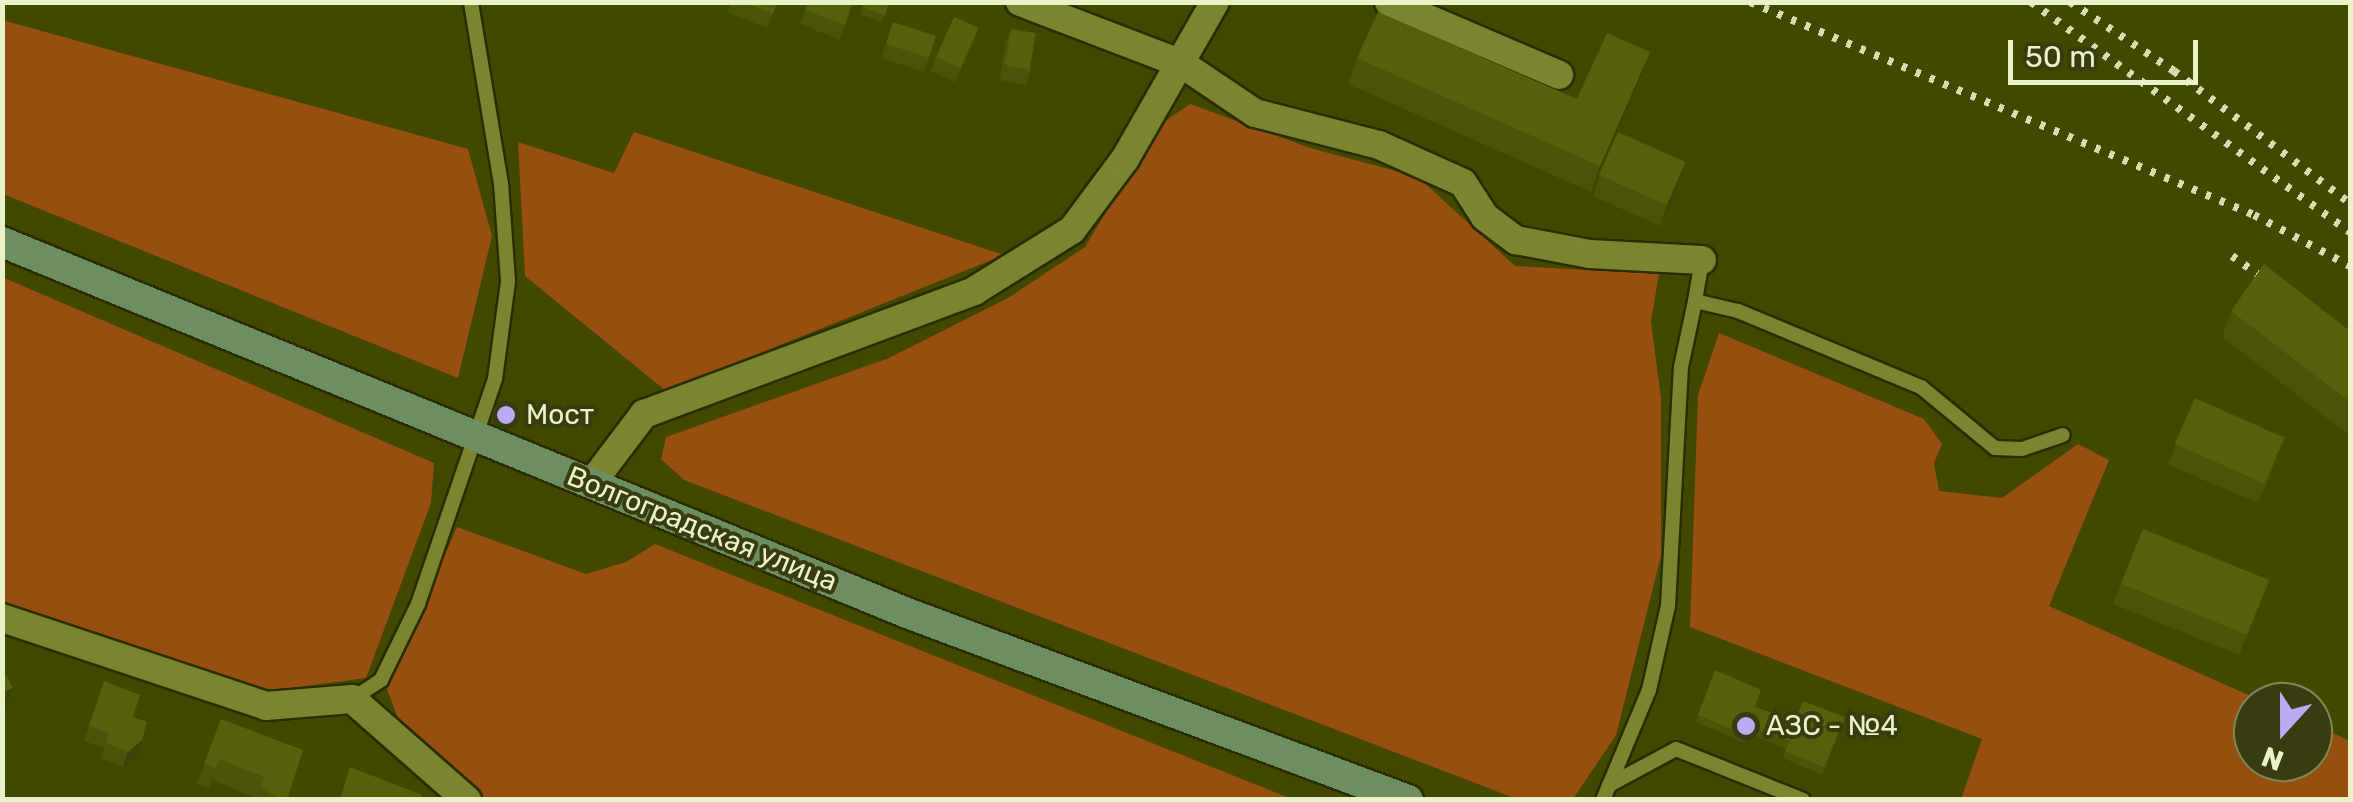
<!DOCTYPE html>
<html>
<head>
<meta charset="utf-8">
<style>
	body { margin:0 }
	#map { position:relative; width:2353px; height:802px; overflow:hidden; background:#424800; font-family:Rubik,sans-serif }
	div>[style] { position:absolute }
	[style*='--x'] { left:calc(var(--x)*1px); top:calc(var(--y)*1px); width:calc(var(--w)*1px); rotate:calc(var(--a)*1deg) }
	.green>* { inset:0; background:#974f10 }
	.roads { filter:drop-shadow(2px 0 #292d00) drop-shadow(-2px 0 #292d00) drop-shadow(0 2px #292d00) drop-shadow(0 -2px #292d00) }
	.service>* { height:14px; margin:-7px; padding:0 7px; transform-origin:7px; border-radius:7px; background:#7b8530 }
	.minor>* { height:28px; margin:-14px; padding:0 14px; transform-origin:14px; border-radius:14px; background:#7b8530 }
	.secondary>* { height:30px; margin:-15px; padding:0 15px; transform-origin:15px; border-radius:15px; background:#6d8e61 }
	.rail>* { height:8px; margin-top:-4px; transform-origin:0; background:repeating-linear-gradient(90deg,#d5dcae 0 5px,transparent 0 15px) }
	.wall>* { inset:0; background:#4c5209; transform-origin:0 0 }
	.shaded-wall>* { inset:0; background:#3e4208 }
	.building>* { inset:0; background:#585f0b; transform-origin:0 0 }
	.dots>* { width:28px; height:28px; translate:-50% -50%; box-sizing:border-box; border:5px solid #383c0f; border-radius:50% }
	span { translate:-50% -50%; white-space:nowrap; text-align:center; line-height:1.15; -webkit-text-stroke:8px #383c0f; paint-order:stroke }
	.poi-label { font-size:28px; color:#ebf2c8 }
	.left { translate:0 -50%; text-align:left }
	.street-label { font-size:28px; color:#ebf2c8 }
	.frame { position:absolute; inset:0; border:5px solid #ebf2c8; pointer-events:none }
	.north { position:absolute; left:2233px; top:682px; width:100px; height:100px; box-sizing:border-box; background:#383c0f; border:2px solid #808559; border-radius:50%; rotate:201deg; font-size:28px; font-weight:700; line-height:40px; text-align:center; color:#ebf2c8 }
	.north::after { content:''; display:block; margin:auto; width:35px; height:45px; background:#bcaaf5; clip-path:polygon(50% 0,100% 100%,50% 72%,0 100%) }
	.scale { position:absolute; left:2008px; top:40px; width:190px; height:45px; box-sizing:border-box; border:5px solid #ebf2c8; border-top:0; padding-left:12px; font-size:30px; line-height:35px; white-space:nowrap; color:#ebf2c8; -webkit-text-stroke:8px #383c0f; paint-order:stroke }
</style>
</head>
<body>
<div id="map">
	<div class="green">
		<div style="clip-path:polygon(2px 20px,468px 149px,492px 236px,458px 378px,3px 194px)"></div>
		<div style="clip-path:polygon(1190px 104px,1310px 148px,1418px 177px,1515px 266px,1659px 274px,1651px 321px,1661px 399px,1661px 556px,1616px 735px,1573px 799px,1517px 799px,684px 480px,661px 459px,666px 437px,889px 358px,1008px 298px,1085px 247px,1158px 126px)"></div>
		<div style="clip-path:polygon(634px 132px,1004px 255px,666px 391px,525px 276px,518px 142px,614px 173px)"></div>
		<div style="clip-path:polygon(2px 277px,434px 463px,431px 503px,366px 678px,260px 692px,3px 605px)"></div>
		<div style="clip-path:polygon(1719px 333px,1924px 419px,1942px 444px,1934px 463px,1939px 491px,2002px 498px,2078px 444px,2109px 460px,2049px 606px,2264px 702px,2253px 702px,2253px 762px,2313px 762px,2313px 724px,2350px 741px,2350px 799px,1961px 799px,1982px 739px,1690px 627px,1698px 395px)"></div>
		<div style="clip-path:polygon(457px 527px,586px 574px,626px 562px,655px 544px,1292px 799px,486px 799px,401px 726px,387px 689px)"></div>
	</div>
	<div class="roads">
		<div class="service">
			<div style="--x:1702;--y:260;--w:42;--a:99.7"></div>
			<div style="--x:1695;--y:301;--w:44;--a:13.1"></div>
			<div style="--x:1738;--y:311;--w:198;--a:22.6"></div>
			<div style="--x:1921;--y:387;--w:96;--a:39.5"></div>
			<div style="--x:1995;--y:448;--w:27;--a:2"></div>
			<div style="--x:2022;--y:449;--w:43;--a:-18.9"></div>
			<div style="--x:352;--y:699;--w:35;--a:-33"></div>
			<div style="--x:381;--y:680;--w:85;--a:-64"></div>
			<div style="--x:418;--y:604;--w:238;--a:-71.1"></div>
			<div style="--x:495;--y:379;--w:99;--a:-82.4"></div>
			<div style="--x:508;--y:281;--w:97;--a:-94.1"></div>
			<div style="--x:501;--y:184;--w:184;--a:-99.4"></div>
			<div style="--x:1609;--y:785;--w:76;--a:-28.2"></div>
			<div style="--x:1676;--y:749;--w:137;--a:21.9"></div>
			<div style="--x:1603;--y:800;--w:119;--a:-67.3"></div>
			<div style="--x:1649;--y:690;--w:86;--a:-77.3"></div>
			<div style="--x:1668;--y:606;--w:239;--a:-86.9"></div>
			<div style="--x:1681;--y:367;--w:67;--a:-78"></div>
		</div>
		<div class="minor">
			<div style="--x:1020;--y:2;--w:173;--a:20.9"></div>
			<div style="--x:1182;--y:64;--w:88;--a:33.9"></div>
			<div style="--x:1255;--y:113;--w:128;--a:14.5"></div>
			<div style="--x:1379;--y:145;--w:92;--a:24.3"></div>
			<div style="--x:1463;--y:183;--w:40;--a:57.1"></div>
			<div style="--x:1485;--y:217;--w:39;--a:37"></div>
			<div style="--x:1516;--y:240;--w:75;--a:10.7"></div>
			<div style="--x:1590;--y:254;--w:112;--a:3.1"></div>
			<div style="--x:1389;--y:2;--w:185;--a:23.2"></div>
			<div style="--x:591;--y:484;--w:88;--a:-52.9"></div>
			<div style="--x:644;--y:414;--w:352;--a:-20.4"></div>
			<div style="--x:974;--y:291;--w:115;--a:-31.9"></div>
			<div style="--x:1072;--y:230;--w:89;--a:-53.3"></div>
			<div style="--x:1125;--y:159;--w:181;--a:-60.2"></div>
			<div style="--x:2;--y:618;--w:278;--a:18.4"></div>
			<div style="--x:266;--y:706;--w:86;--a:-4.7"></div>
			<div style="--x:352;--y:699;--w:153;--a:41.3"></div>
		</div>
		<div class="secondary">
			<div style="--x:2;--y:242;--w:978;--a:22.29"></div>
			<div style="--x:907;--y:613;--w:535;--a:20.47"></div>
		</div>
	</div>
	<div class="rail">
		<div style="--x:1750;--y:2;--w:547;--a:22.91"></div>
		<div style="--x:2254;--y:215;--w:109;--a:28"></div>
		<div style="--x:2031;--y:2;--w:393;--a:35.8"></div>
		<div style="--x:2070;--y:2;--w:125;--a:33.6"></div>
		<div style="--x:2174;--y:71;--w:220;--a:36.9"></div>
		<div style="--x:2232;--y:256;--w:55;--a:35.4"></div>
	</div>
	<div class="wall">
		<div style="clip-path:polygon(731px 2px,777px 2px,768px 28px,727px 13px)"></div>
		<div style="clip-path:polygon(808px 2px,853px 2px,840px 40px,800px 24px)"></div>
		<div style="clip-path:polygon(864px 2px,889px 2px,882px 22px,860px 15px)"></div>
		<div style="left:954px;top:17px;width:27px;height:59px;rotate:24deg"></div>
		<div style="left:893px;top:22px;width:45px;height:38px;rotate:18deg"></div>
		<div style="clip-path:polygon(1011px 29px,1031px 71px,1026px 85px,1000px 80px,1005px 43px)"></div>
		<div style="clip-path:polygon(1650px 52px,1641px 78px,1591px 192px,1348px 84px,1357px 58px,1577px 99px)"></div>
		<div style="clip-path:polygon(1600px 175px,1679px 183px,1660px 226px,1593px 196px)"></div>
		<div style="clip-path:polygon(2231px 311px,2350px 331px,2350px 436px,2222px 337px)"></div>
		<div style="clip-path:polygon(2176px 444px,2277px 459px,2258px 503px,2168px 465px)"></div>
		<div style="clip-path:polygon(2269px 581px,2239px 655px,2113px 604px,2121px 584px)"></div>
		<div style="clip-path:polygon(1715px 670px,1755px 707px,1795px 721px,1845px 717px,1822px 775px,1783px 758px,1786px 749px,1748px 734px,1745px 743px,1696px 722px)"></div>
		<div style="clip-path:polygon(104px 681px,133px 717px,137px 755px,123px 767px,101px 758px,104px 748px,84px 741px)"></div>
		<div style="clip-path:polygon(221px 719px,287px 800px,255px 800px,256px 798px,212px 780px,209px 789px,197px 784px)"></div>
	</div>
	<div class="shaded-wall">
		<div style="clip-path:polygon(1650px 52px,1641px 78px,1591px 192px,1600px 166px)"></div>
		<div style="clip-path:polygon(1686px 162px,1679px 183px,1660px 226px,1667px 205px)"></div>
		<div style="clip-path:polygon(13px 688px,6px 708px,2px 710px,2px 693px)"></div>
		<div style="clip-path:polygon(142px 740px,137px 755px,123px 767px,128px 752px)"></div>
	</div>
	<div class="building">
		<div style="clip-path:polygon(742px 2px,777px 2px,773px 14px)"></div>
		<div style="clip-path:polygon(808px 2px,853px 2px,845px 25px,805px 10px)"></div>
		<div style="clip-path:polygon(864px 2px,889px 2px,885px 15px,863px 7px)"></div>
		<div style="clip-path:polygon(1378px 12px,1577px 99px,1607px 33px,1650px 52px,1600px 166px,1357px 58px)"></div>
		<div style="left:954px;top:17px;width:27px;height:44px;rotate:24deg"></div>
		<div style="left:893px;top:22px;width:45px;height:23px;rotate:18deg"></div>
		<div style="left:1011px;top:29px;width:25px;height:37px;rotate:9deg"></div>
		<div style="left:1618px;top:132px;width:74px;height:47px;rotate:24deg"></div>
		<div style="clip-path:polygon(2264px 264px,2350px 331px,2350px 402px,2231px 311px)"></div>
		<div style="left:2195px;top:398px;width:98px;height:50px;rotate:24deg"></div>
		<div style="left:2143px;top:529px;width:136px;height:59px;rotate:22deg"></div>
		<div style="clip-path:polygon(2px 669px,13px 688px,2px 693px)"></div>
		<div style="clip-path:polygon(1715px 670px,1761px 690px,1755px 707px,1795px 721px,1803px 701px,1845px 717px,1824px 767px,1785px 751px,1789px 741px,1751px 727px,1748px 736px,1698px 715px)"></div>
		<div style="clip-path:polygon(104px 681px,140px 695px,133px 717px,147px 722px,142px 740px,128px 752px,106px 743px,109px 733px,89px 726px)"></div>
		<div style="clip-path:polygon(221px 719px,303px 750px,287px 800px,279px 800px,261px 786px,264px 777px,219px 759px,216px 768px,204px 764px)"></div>
		<div style="clip-path:polygon(350px 767px,422px 795px,420px 800px,340px 800px)"></div>
	</div>
	<div class="dots">
		<div style="left:506px;top:415px;background:#bcaaf5"></div>
		<div style="left:1746px;top:726px;background:#bcaaf5"></div>
	</div>
	<div class="poi-label">
		<span class="left" style="left:526px;top:415px">Мост</span>
		<span class="left" style="left:1766px;top:726px">АЗС - №4</span>
	</div>
	<div class="street-label">
		<span style="left:702px;top:529px;rotate:22deg">Волгоградская улица</span>
	</div>
	<div class="frame"></div>
	<div class="north">N</div>
	<div class="scale">50 m</div>
</div>
</body>
</html>
